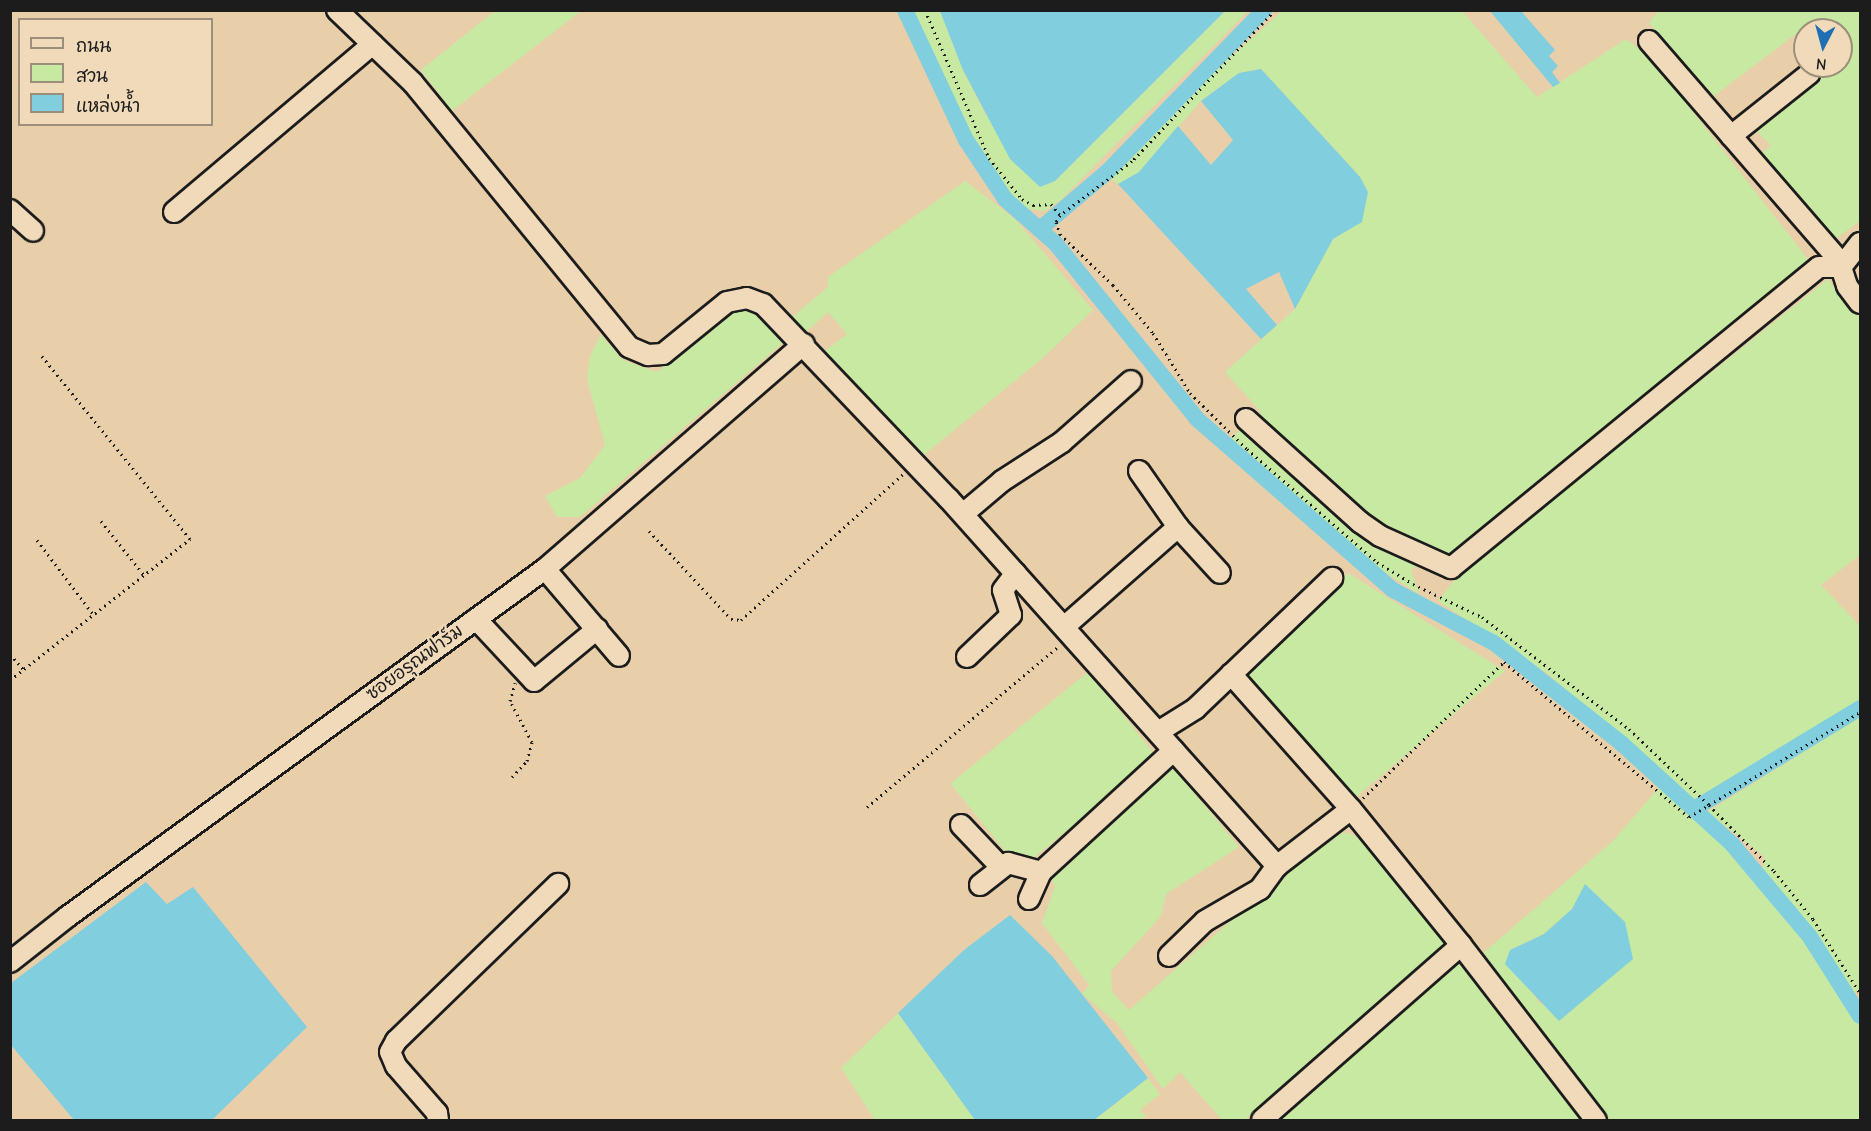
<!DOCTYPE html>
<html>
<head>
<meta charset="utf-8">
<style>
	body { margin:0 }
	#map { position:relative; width:1871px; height:1131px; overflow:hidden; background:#e8cfaa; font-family:"Comic Neue","Playpen Sans Thai",sans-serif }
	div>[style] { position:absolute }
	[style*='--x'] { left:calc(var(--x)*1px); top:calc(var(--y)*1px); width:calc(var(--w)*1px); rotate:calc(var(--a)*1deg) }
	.green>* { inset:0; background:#c7e9a2; transform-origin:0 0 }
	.water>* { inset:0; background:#80cede }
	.canal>* { height:16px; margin:-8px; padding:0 8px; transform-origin:8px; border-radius:8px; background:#80cede }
	.path>* { height:3px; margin-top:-1.5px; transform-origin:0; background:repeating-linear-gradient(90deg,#1c1c1c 0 1.5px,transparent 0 6px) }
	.roads { filter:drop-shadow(2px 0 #1c1c1c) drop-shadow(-2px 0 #1c1c1c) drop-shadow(0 2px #1c1c1c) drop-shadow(0 -2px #1c1c1c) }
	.minor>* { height:20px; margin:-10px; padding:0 10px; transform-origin:10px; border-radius:10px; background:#f0dab9 }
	span { translate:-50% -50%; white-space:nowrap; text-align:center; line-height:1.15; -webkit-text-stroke:4.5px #f0dab9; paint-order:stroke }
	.street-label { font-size:18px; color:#1c1c1c }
	.frame { position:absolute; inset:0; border:12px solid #1c1c1c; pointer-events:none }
	.legend { position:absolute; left:18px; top:18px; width:195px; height:108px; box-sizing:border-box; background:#f0dab9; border:2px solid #9b8e7a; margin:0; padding:8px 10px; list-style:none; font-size:18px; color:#1c1c1c }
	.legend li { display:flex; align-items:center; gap:12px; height:30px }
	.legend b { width:30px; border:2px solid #9b8e7a }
	.north { position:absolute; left:1793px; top:18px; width:60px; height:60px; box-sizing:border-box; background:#f0dab9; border:2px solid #9b8e7a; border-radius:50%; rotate:186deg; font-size:16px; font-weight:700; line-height:24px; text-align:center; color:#1c1c1c }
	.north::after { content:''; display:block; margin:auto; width:21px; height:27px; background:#1f6fb2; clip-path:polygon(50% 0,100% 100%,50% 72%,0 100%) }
</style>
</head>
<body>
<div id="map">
	<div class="green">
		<div style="clip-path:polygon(496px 10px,581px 11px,452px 111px,421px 70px)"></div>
		<div style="clip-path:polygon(913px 11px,940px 11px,963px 70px,986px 115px,1055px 181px,1225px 11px,1248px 11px,1061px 200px,1045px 211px,1028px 209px,1011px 197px,983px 158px)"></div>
		<div style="clip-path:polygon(1282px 11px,1462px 11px,1537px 97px,1626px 39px,1650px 57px,1807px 258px,1803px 269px,1558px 473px,1568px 487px,1828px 279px,1860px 318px,1860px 555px,1821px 585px,1860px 626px,1860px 701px,1694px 801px,1548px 674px,1438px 601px,1465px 567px,1431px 555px,1411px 570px,1419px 594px,1375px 566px,1230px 438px,1261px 412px,1225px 372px,1295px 309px,1360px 177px,1261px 69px,1239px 73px,1201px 101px,1139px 172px,1118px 184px,1112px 180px,1115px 168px,1170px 111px)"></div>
		<div style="clip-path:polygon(1659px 11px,1860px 11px,1860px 221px,1837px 238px,1757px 157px,1771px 145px,1754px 129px,1832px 66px,1841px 66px,1841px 58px,1853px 48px,1841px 42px,1841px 30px,1797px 33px,1714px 96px,1649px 23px)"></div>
		<div style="clip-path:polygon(965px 181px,1014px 218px,1093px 310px,1044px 357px,920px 458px,821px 354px,847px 334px,828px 312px,806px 332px,791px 318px,828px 287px,828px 277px)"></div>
		<div style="clip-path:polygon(747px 306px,763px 314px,785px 341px,580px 517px,557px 517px,545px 496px,580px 478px,605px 445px,587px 379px,590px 356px,601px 335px,623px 360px,657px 372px,726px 314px)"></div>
		<div style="clip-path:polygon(1348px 573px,1505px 671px,1355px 798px,1238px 676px)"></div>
		<div style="left:1088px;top:672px;width:110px;height:177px;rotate:51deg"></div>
		<div style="clip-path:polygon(evenodd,1860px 717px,1860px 990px,1853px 993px,1860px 1004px,1860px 1120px,1605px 1120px,1557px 1062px,1483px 953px,1613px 841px,1661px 785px,1762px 873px,1765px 857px,1707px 812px,1860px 717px,1585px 885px,1540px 1005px,1510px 950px,1544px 934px,1572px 909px,1585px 885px)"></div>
		<div style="clip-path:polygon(1169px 763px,1239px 847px,1166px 894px,1161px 916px,1111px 971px,1112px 992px,1129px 1010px,1331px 833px,1349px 833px,1364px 841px,1445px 945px,1245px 1120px,1222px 1120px,1180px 1072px,1163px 1089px,1116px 1022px,1082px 994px,1089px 985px,1042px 923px,1055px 886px,1048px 874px)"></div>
		<div style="clip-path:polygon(1459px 956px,1582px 1120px,1279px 1120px)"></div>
		<div style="clip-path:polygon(898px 1013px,975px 1120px,875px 1120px,841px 1068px)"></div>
		<div style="clip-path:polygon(1148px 1078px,1160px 1094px,1140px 1110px,1146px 1116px,1141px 1120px,1094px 1120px)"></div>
	</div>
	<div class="water">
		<div style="clip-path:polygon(940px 11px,1225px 11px,1055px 181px,1040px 187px,1010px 159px,963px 70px)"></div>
		<div style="clip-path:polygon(1490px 11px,1521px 11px,1555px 50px,1549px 56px,1558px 66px,1552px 72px,1560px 83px,1553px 87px)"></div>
		<div style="clip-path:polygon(1261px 69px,1360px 177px,1368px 192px,1362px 222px,1333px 239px,1295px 309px,1279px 272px,1246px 289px,1277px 325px,1261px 339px,1118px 184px,1139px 172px,1178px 126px,1211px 165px,1233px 140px,1201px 101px,1239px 73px)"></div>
		<div style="clip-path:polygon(146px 882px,167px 904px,193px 887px,307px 1027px,212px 1120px,74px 1120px,11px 1045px,11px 983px)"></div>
		<div style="clip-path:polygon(1585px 884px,1625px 922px,1633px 959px,1559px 1021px,1505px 964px,1510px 950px,1544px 934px,1572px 909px)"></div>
		<div style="clip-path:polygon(1010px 915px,1052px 956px,1148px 1078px,1094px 1120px,975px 1120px,898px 1013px,964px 950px)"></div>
	</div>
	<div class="canal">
		<div style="--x:905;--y:10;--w:144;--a:64.9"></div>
		<div style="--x:966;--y:140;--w:71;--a:56.5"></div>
		<div style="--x:1005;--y:199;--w:68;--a:41.4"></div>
		<div style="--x:1056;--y:244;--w:225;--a:51.1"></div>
		<div style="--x:1197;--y:419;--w:260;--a:41.1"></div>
		<div style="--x:1393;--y:590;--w:114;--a:27.7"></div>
		<div style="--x:1494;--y:643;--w:162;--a:38.2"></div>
		<div style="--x:1621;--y:743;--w:150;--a:42.3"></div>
		<div style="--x:1732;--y:844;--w:121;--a:50"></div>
		<div style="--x:1810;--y:937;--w:93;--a:57.7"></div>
		<div style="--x:1040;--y:229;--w:88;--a:-40.4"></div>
		<div style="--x:1107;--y:172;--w:226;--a:-45.9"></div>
		<div style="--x:1694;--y:809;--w:194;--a:-31.3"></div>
	</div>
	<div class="path">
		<div style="--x:925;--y:10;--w:161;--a:66.6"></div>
		<div style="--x:989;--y:158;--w:53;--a:51.2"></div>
		<div style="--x:1022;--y:199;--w:13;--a:29"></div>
		<div style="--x:1033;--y:205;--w:18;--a:-3"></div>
		<div style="--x:1051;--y:204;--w:14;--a:51"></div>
		<div style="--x:1275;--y:10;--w:208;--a:133.4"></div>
		<div style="--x:1132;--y:161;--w:90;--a:143.1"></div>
		<div style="--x:1060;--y:215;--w:8;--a:120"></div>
		<div style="--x:1056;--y:222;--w:13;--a:72"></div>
		<div style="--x:1060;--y:234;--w:74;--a:43.9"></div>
		<div style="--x:1113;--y:285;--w:62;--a:50.2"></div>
		<div style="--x:1153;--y:333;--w:70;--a:58.3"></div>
		<div style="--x:1190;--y:393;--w:80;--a:44.5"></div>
		<div style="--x:1247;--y:449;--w:172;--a:41"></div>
		<div style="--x:1377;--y:562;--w:42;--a:31.4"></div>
		<div style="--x:1413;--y:584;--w:76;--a:25.6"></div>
		<div style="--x:1482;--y:617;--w:185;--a:37.3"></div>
		<div style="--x:1629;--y:729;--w:110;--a:43.5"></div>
		<div style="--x:1709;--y:805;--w:177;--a:-31.6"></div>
		<div style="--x:101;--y:521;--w:69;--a:51.5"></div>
		<div style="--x:649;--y:531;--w:120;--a:47"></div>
		<div style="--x:731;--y:619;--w:10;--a:6"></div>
		<div style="--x:741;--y:620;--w:218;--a:-42"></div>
		<div style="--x:37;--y:540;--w:93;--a:52.9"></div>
		<div style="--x:10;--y:654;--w:21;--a:49"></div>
		<div style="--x:10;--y:680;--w:229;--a:-38.1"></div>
		<div style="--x:190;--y:539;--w:238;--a:-129"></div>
		<div style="--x:512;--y:777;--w:22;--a:-47"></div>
		<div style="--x:527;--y:761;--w:20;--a:-75"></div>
		<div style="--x:532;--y:742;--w:47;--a:-118.2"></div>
		<div style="--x:510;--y:701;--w:19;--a:-74"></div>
		<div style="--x:1363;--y:798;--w:196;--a:-44"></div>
		<div style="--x:1504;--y:662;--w:241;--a:40"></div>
		<div style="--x:1689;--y:817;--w:23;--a:-31"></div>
		<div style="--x:1709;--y:805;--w:93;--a:45.4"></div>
		<div style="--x:1774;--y:871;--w:62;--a:50.9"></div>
		<div style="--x:1813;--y:919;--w:88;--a:57.6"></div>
		<div style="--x:867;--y:807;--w:251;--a:-40"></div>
	</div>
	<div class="roads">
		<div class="minor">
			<div style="--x:337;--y:10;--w:105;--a:43.8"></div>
			<div style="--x:413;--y:83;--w:341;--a:50.7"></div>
			<div style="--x:629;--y:347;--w:21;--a:23"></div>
			<div style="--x:648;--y:355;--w:15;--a:-4"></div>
			<div style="--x:663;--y:354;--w:82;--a:-39.1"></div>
			<div style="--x:727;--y:302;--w:20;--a:-11"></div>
			<div style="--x:747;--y:298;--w:17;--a:21"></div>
			<div style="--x:763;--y:304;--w:268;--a:46.4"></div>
			<div style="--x:948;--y:498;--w:494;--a:48.2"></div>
			<div style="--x:1277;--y:866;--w:93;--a:-37.6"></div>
			<div style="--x:1351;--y:809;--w:175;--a:51"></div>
			<div style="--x:1461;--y:945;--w:221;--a:52.4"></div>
			<div style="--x:1649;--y:41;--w:294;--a:49.1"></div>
			<div style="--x:1731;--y:136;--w:100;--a:-38.5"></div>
			<div style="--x:10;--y:210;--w:31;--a:42"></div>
			<div style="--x:174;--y:212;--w:260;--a:-40.2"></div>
			<div style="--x:1860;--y:243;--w:31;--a:128"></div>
			<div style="--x:1841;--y:267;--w:20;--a:72"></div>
			<div style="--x:1847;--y:286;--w:21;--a:53"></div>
			<div style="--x:1246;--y:419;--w:154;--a:42.1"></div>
			<div style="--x:1360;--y:522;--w:24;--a:35"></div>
			<div style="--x:1380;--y:536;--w:78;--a:24.3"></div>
			<div style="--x:1451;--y:568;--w:475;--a:-39.3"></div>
			<div style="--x:1819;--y:267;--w:22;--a:0"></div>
			<div style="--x:1139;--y:471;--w:68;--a:55.1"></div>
			<div style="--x:1178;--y:527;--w:62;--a:47.6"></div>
			<div style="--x:963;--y:514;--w:51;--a:-40.2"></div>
			<div style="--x:1002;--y:481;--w:72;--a:-33"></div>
			<div style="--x:1062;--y:442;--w:92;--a:-41.5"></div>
			<div style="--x:545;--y:569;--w:114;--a:49.6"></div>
			<div style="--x:476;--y:619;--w:85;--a:46.9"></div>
			<div style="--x:534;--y:681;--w:82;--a:-39.5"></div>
			<div style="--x:1064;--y:627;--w:152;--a:-41.3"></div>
			<div style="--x:967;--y:657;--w:61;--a:-43.7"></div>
			<div style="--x:1011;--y:615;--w:26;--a:-108"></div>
			<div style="--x:1003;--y:590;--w:21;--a:-53"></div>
			<div style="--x:1231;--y:674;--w:181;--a:48.4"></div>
			<div style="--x:1158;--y:732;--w:44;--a:-31.9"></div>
			<div style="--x:1195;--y:709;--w:190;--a:-43.7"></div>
			<div style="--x:961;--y:825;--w:57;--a:46.4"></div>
			<div style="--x:980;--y:885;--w:36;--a:-38"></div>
			<div style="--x:1008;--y:863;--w:34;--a:15"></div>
			<div style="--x:1029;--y:899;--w:30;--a:-66"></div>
			<div style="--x:1041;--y:872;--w:180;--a:-42.5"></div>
			<div style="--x:1169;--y:956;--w:50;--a:-44.2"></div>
			<div style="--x:1205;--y:921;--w:64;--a:-30.2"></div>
			<div style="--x:1260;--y:889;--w:29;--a:-54"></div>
			<div style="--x:10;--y:962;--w:73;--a:-38.3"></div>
			<div style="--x:67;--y:917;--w:591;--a:-36.06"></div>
			<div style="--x:545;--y:569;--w:343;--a:-41"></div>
			<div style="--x:438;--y:1120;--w:7;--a:-98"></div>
			<div style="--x:437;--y:1113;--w:62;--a:-131.1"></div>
			<div style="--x:396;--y:1066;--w:15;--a:-113"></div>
			<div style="--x:390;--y:1052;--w:13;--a:-61"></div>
			<div style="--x:396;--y:1041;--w:226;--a:-44.1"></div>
			<div style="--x:1262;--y:1120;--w:265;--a:-41.3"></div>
		</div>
	</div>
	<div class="street-label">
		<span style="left:415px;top:663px;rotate:-36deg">ซอยอรุณฟาร์ม</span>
	</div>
	<div class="frame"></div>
	<ul class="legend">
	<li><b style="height:8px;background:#f0dab9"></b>ถนน</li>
	<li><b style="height:16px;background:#c7e9a2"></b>สวน</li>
	<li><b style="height:16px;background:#80cede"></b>แหล่งน้ำ</li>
	</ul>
	<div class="north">N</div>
</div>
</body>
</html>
